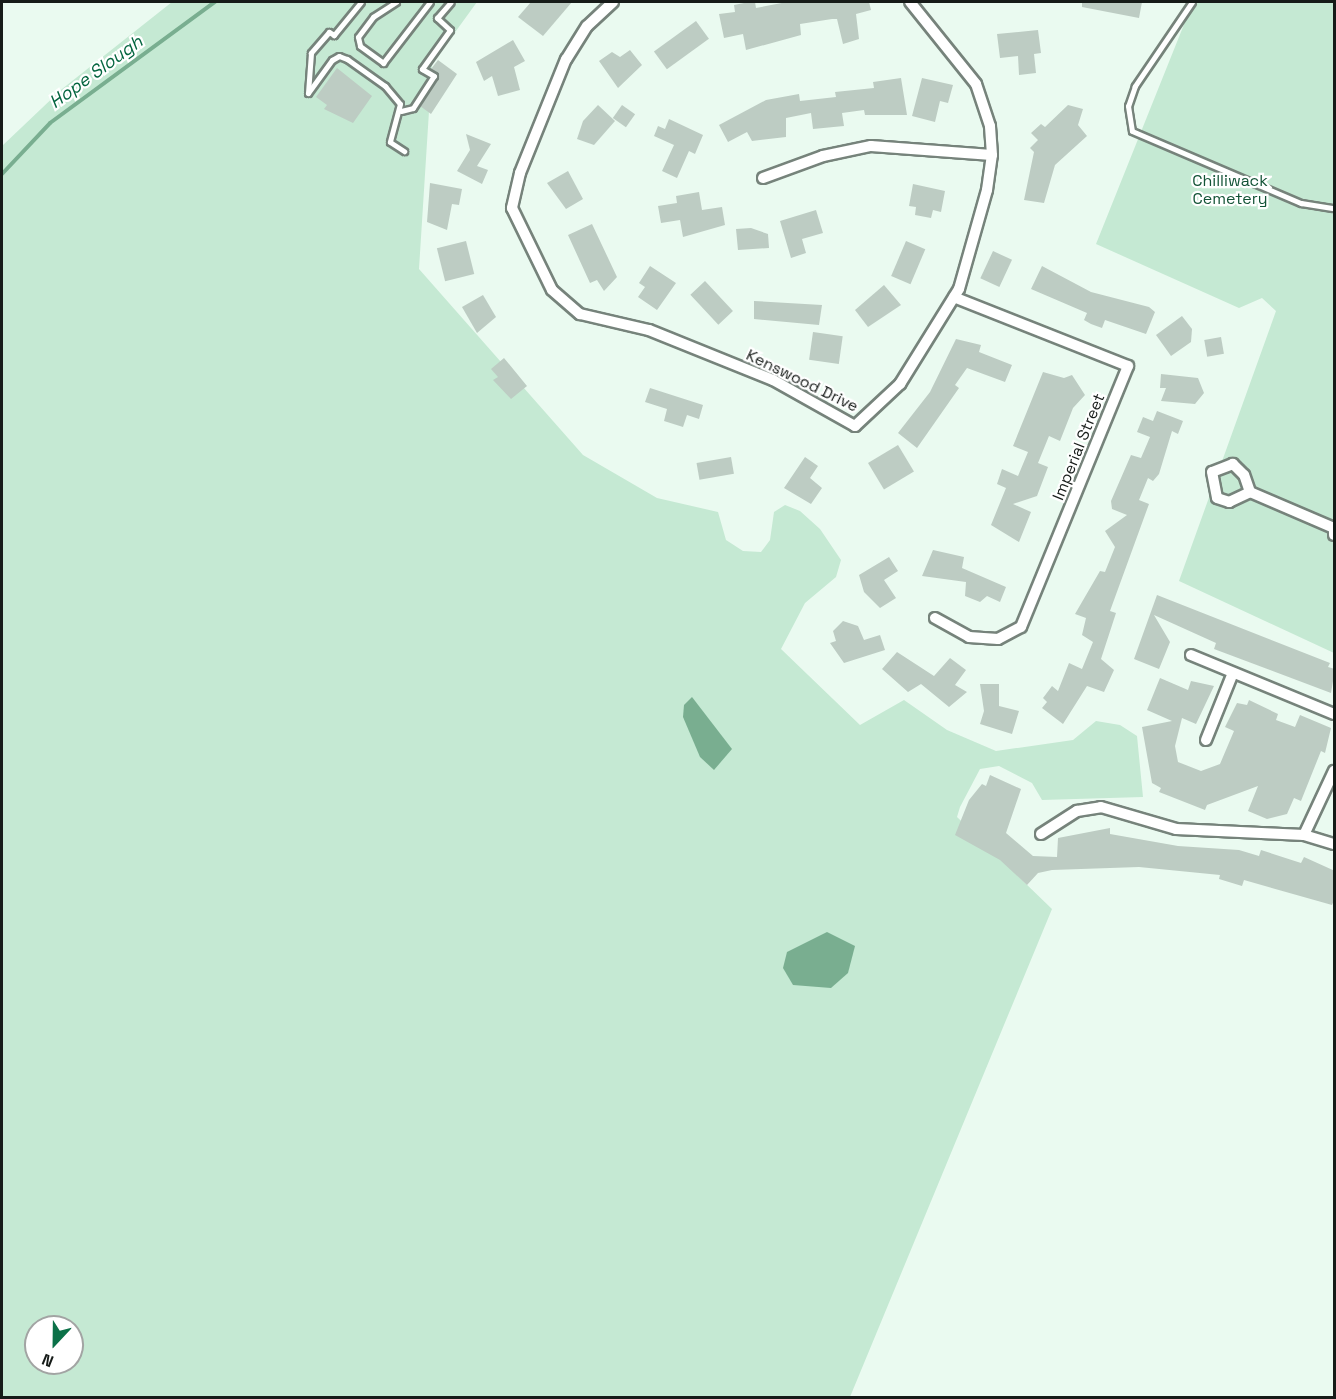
<!DOCTYPE html>
<html>
<head>
<meta charset="utf-8">
<style>
	body { margin:0 }
	#map { position:relative; width:1336px; height:1399px; overflow:hidden; background:#eafaf0; font-family:"Space Grotesk",sans-serif }
	div>[style] { position:absolute }
	[style*='--x'] { left:calc(var(--x)*1px); top:calc(var(--y)*1px); width:calc(var(--w)*1px); rotate:calc(var(--a)*1deg) }
	.green>* { inset:0; background:#c5e9d3 }
	.water>* { inset:0; background:#79ae90 }
	.stream>* { height:4px; margin:-2px; padding:0 2px; transform-origin:2px; border-radius:2px; background:#79ae90 }
	.building>* { inset:0; background:#bdccc3; transform-origin:0 0 }
	.roads { filter:drop-shadow(2px 0 #76837b) drop-shadow(-2px 0 #76837b) drop-shadow(0 2px #76837b) drop-shadow(0 -2px #76837b) }
	.service>* { height:5px; margin:-2.5px; padding:0 2.5px; transform-origin:2.5px; border-radius:2.5px; background:#fff }
	.minor>* { height:10px; margin:-5px; padding:0 5px; transform-origin:5px; border-radius:5px; background:#fff }
	span { translate:-50% -50%; white-space:nowrap; text-align:center; line-height:1.15; -webkit-text-stroke:4.5px #fff; paint-order:stroke }
	.park-label { font-size:16px; color:#125336 }
	.street-label { font-size:16px; color:#161b18 }
	.water-label { font-size:18px; color:#03653f; font-style:italic }
	.frame { position:absolute; inset:0; border:3px solid #161b18; pointer-events:none }
	.north { position:absolute; left:24px; top:1315px; width:60px; height:60px; box-sizing:border-box; background:#fff; border:2px solid #a2a4a3; border-radius:50%; rotate:202deg; font-size:16px; font-weight:700; line-height:24px; text-align:center; color:#161b18 }
	.north::after { content:''; display:block; margin:auto; width:21px; height:27px; background:#0b7148; clip-path:polygon(50% 0,100% 100%,50% 72%,0 100%) }
</style>
</head>
<body>
<div id="map">
	<div class="green">
		<div style="clip-path:polygon(evenodd,172px 2px,477px 2px,432px 64px,419px 269px,583px 455px,657px 498px,718px 512px,726px 540px,743px 551px,761px 552px,770px 540px,774px 512px,785px 505px,800px 511px,820px 529px,841px 560px,836px 577px,805px 603px,781px 649px,860px 725px,904px 700px,947px 730px,996px 751px,1073px 740px,1096px 721px,1120px 725px,1137px 736px,1143px 797px,1042px 800px,1032px 783px,999px 766px,980px 769px,960px 807px,957px 817px,1052px 909px,850px 1397px,2px 1397px,2px 146px,62px 89px,172px 2px,36px 1327px,72px 1327px,72px 1363px,36px 1363px,36px 1327px)"></div>
		<div style="clip-path:polygon(1193px 2px,1334px 2px,1334px 653px,1179px 581px,1276px 311px,1262px 298px,1239px 308px,1096px 244px)"></div>
	</div>
	<div class="water">
		<div style="clip-path:polygon(692px 697px,732px 749px,714px 770px,700px 757px,683px 717px,684px 705px)"></div>
		<div style="clip-path:polygon(827px 932px,855px 946px,848px 973px,831px 988px,793px 985px,783px 968px,787px 952px)"></div>
	</div>
	<div class="stream">
		<div style="--x:2;--y:174;--w:70;--a:-46.7"></div>
		<div style="--x:50;--y:123;--w:205;--a:-36.3"></div>
	</div>
	<div class="building">
		<div style="clip-path:polygon(531px 2px,572px 2px,543px 36px,518px 17px)"></div>
		<div style="clip-path:polygon(749px 2px,755px 2px,756px 8px,787px 2px,869px 2px,871px 10px,856px 14px,859px 39px,843px 44px,837px 19px,832px 19px,800px 24px,801px 35px,746px 50px,743px 34px,724px 38px,719px 14px,735px 12px,734px 5px)"></div>
		<div style="clip-path:polygon(1082px 2px,1142px 2px,1139px 18px,1082px 7px)"></div>
		<div style="left:696px;top:21px;width:22px;height:52px;rotate:54deg"></div>
		<div style="clip-path:polygon(1038px 30px,1041px 53px,1034px 54px,1036px 73px,1019px 75px,1018px 56px,1000px 58px,997px 34px)"></div>
		<div style="clip-path:polygon(513px 40px,525px 61px,514px 67px,520px 90px,498px 96px,492px 76px,484px 81px,476px 62px)"></div>
		<div style="clip-path:polygon(630px 50px,642px 65px,618px 88px,599px 61px,612px 52px,620px 57px)"></div>
		<div style="clip-path:polygon(438px 60px,457px 74px,431px 114px,420px 106px,438px 78px,431px 69px)"></div>
		<div style="clip-path:polygon(337px 68px,372px 96px,353px 123px,324px 109px,327px 105px,316px 97px)"></div>
		<div style="clip-path:polygon(901px 78px,907px 115px,865px 115px,864px 110px,842px 113px,844px 126px,813px 129px,811px 113px,786px 118px,786px 137px,752px 141px,747px 132px,728px 142px,719px 125px,766px 100px,799px 94px,800px 101px,836px 97px,835px 92px,874px 88px,873px 82px)"></div>
		<div style="clip-path:polygon(922px 78px,953px 85px,948px 103px,940px 101px,935px 122px,912px 116px)"></div>
		<div style="clip-path:polygon(598px 105px,615px 121px,594px 145px,577px 139px,583px 121px)"></div>
		<div style="left:622px;top:105px;width:16px;height:16px;rotate:35deg"></div>
		<div style="clip-path:polygon(1068px 105px,1083px 109px,1078px 125px,1087px 136px,1055px 165px,1044px 203px,1024px 200px,1034px 152px,1030px 148px,1038px 140px,1031px 133px,1041px 124px,1045px 127px)"></div>
		<div style="clip-path:polygon(669px 119px,703px 135px,695px 154px,689px 151px,677px 178px,662px 171px,674px 145px,654px 136px,658px 126px,665px 129px)"></div>
		<div style="clip-path:polygon(466px 134px,491px 144px,477px 166px,488px 170px,482px 184px,457px 171px,470px 150px)"></div>
		<div style="clip-path:polygon(568px 171px,583px 199px,566px 209px,547px 183px)"></div>
		<div style="clip-path:polygon(430px 183px,462px 189px,459px 205px,452px 204px,447px 230px,427px 222px)"></div>
		<div style="clip-path:polygon(913px 184px,945px 191px,941px 212px,933px 210px,931px 218px,915px 215px,916px 207px,909px 206px)"></div>
		<div style="clip-path:polygon(699px 192px,702px 210px,722px 207px,725px 225px,683px 237px,680px 220px,661px 223px,658px 206px,677px 203px,676px 196px)"></div>
		<div style="clip-path:polygon(816px 210px,823px 233px,802px 239px,806px 253px,791px 258px,780px 221px)"></div>
		<div style="clip-path:polygon(592px 224px,617px 277px,604px 291px,597px 280px,590px 283px,568px 235px)"></div>
		<div style="clip-path:polygon(751px 228px,768px 234px,769px 248px,738px 250px,736px 229px)"></div>
		<div style="left:466px;top:241px;width:34px;height:30px;rotate:76deg"></div>
		<div style="left:906px;top:241px;width:21px;height:38px;rotate:23deg"></div>
		<div style="left:993px;top:251px;width:21px;height:30px;rotate:25deg"></div>
		<div style="clip-path:polygon(650px 266px,676px 283px,657px 310px,638px 297px,645px 287px,639px 283px)"></div>
		<div style="clip-path:polygon(1042px 266px,1091px 292px,1149px 307px,1155px 312px,1146px 334px,1105px 320px,1102px 328px,1091px 324px,1084px 320px,1087px 313px,1031px 289px)"></div>
		<div style="left:705px;top:281px;width:41px;height:20px;rotate:47deg"></div>
		<div style="clip-path:polygon(884px 285px,901px 305px,868px 327px,855px 310px)"></div>
		<div style="clip-path:polygon(483px 295px,496px 317px,477px 333px,462px 307px)"></div>
		<div style="clip-path:polygon(754px 301px,822px 305px,819px 325px,754px 319px)"></div>
		<div style="clip-path:polygon(1182px 316px,1192px 329px,1191px 342px,1171px 356px,1156px 335px)"></div>
		<div style="left:813px;top:332px;width:30px;height:28px;rotate:8deg"></div>
		<div style="left:1221px;top:337px;width:17px;height:17px;rotate:80deg"></div>
		<div style="clip-path:polygon(956px 339px,981px 345px,979px 352px,1012px 365px,1005px 382px,967px 368px,955px 385px,959px 388px,917px 448px,898px 433px,930px 392px)"></div>
		<div style="clip-path:polygon(504px 358px,527px 386px,511px 399px,493px 380px,498px 377px,491px 369px)"></div>
		<div style="clip-path:polygon(1043px 372px,1064px 378px,1072px 375px,1085px 395px,1073px 408px,1060px 441px,1049px 436px,1038px 463px,1048px 467px,1037px 496px,1013px 504px,1031px 512px,1019px 542px,991px 525px,1006px 488px,997px 484px,1002px 469px,1018px 476px,1028px 452px,1013px 446px)"></div>
		<div style="clip-path:polygon(1161px 374px,1198px 378px,1204px 393px,1195px 404px,1161px 401px,1166px 388px,1160px 388px)"></div>
		<div style="clip-path:polygon(650px 388px,703px 405px,699px 419px,687px 415px,683px 427px,664px 421px,667px 409px,645px 402px)"></div>
		<div style="clip-path:polygon(1157px 411px,1183px 421px,1178px 434px,1172px 431px,1159px 474px,1153px 481px,1148px 478px,1139px 500px,1149px 504px,1110px 611px,1116px 613px,1101px 659px,1114px 670px,1104px 692px,1087px 686px,1063px 724px,1042px 708px,1047px 702px,1043px 698px,1052px 686px,1058px 691px,1069px 663px,1082px 669px,1093px 642px,1082px 635px,1086px 618px,1075px 614px,1100px 571px,1105px 572px,1115px 547px,1105px 531px,1127px 515px,1112px 509px,1111px 501px,1131px 455px,1141px 458px,1150px 437px,1137px 432px,1143px 417px,1153px 421px)"></div>
		<div style="left:898px;top:445px;width:31px;height:35px;rotate:59deg"></div>
		<div style="left:731px;top:457px;width:17px;height:35px;rotate:80deg"></div>
		<div style="clip-path:polygon(805px 457px,818px 466px,810px 478px,822px 488px,811px 504px,784px 488px)"></div>
		<div style="clip-path:polygon(933px 550px,964px 557px,962px 568px,1006px 587px,1000px 602px,987px 596px,980px 602px,965px 596px,966px 582px,922px 576px)"></div>
		<div style="clip-path:polygon(889px 557px,898px 571px,884px 580px,896px 598px,880px 608px,864px 592px,859px 575px)"></div>
		<div style="clip-path:polygon(1157px 595px,1330px 663px,1328px 667px,1335px 669px,1331px 693px,1214px 649px,1216px 643px,1154px 615px,1170px 642px,1159px 669px,1134px 659px)"></div>
		<div style="clip-path:polygon(843px 621px,858px 626px,864px 640px,880px 635px,885px 650px,844px 663px,830px 643px,836px 641px,833px 631px)"></div>
		<div style="clip-path:polygon(897px 652px,934px 676px,950px 658px,966px 670px,955px 685px,967px 692px,949px 707px,921px 684px,908px 692px,882px 669px)"></div>
		<div style="clip-path:polygon(1160px 678px,1188px 690px,1191px 681px,1214px 686px,1196px 724px,1182px 718px,1175px 746px,1178px 762px,1201px 771px,1220px 764px,1234px 731px,1225px 727px,1237px 703px,1247px 705px,1249px 700px,1278px 714px,1276px 720px,1295px 727px,1300px 715px,1331px 728px,1325px 753px,1321px 751px,1301px 801px,1294px 798px,1287px 814px,1267px 819px,1248px 811px,1258px 786px,1207px 805px,1205px 810px,1159px 792px,1161px 788px,1152px 783px,1142px 727px,1172px 721px,1147px 710px)"></div>
		<div style="clip-path:polygon(980px 684px,999px 684px,999px 706px,1019px 711px,1012px 734px,980px 724px,984px 711px)"></div>
		<div style="clip-path:polygon(990px 775px,1021px 789px,1006px 833px,1033px 856px,1057px 857px,1058px 838px,1110px 828px,1110px 834px,1178px 846px,1239px 850px,1259px 856px,1261px 850px,1301px 863px,1304px 857px,1335px 871px,1335px 898px,1332px 905px,1244px 880px,1242px 886px,1219px 879px,1220px 875px,1139px 867px,1052px 870px,1038px 873px,1027px 885px,1000px 860px,955px 835px,969px 800px,982px 784px,986px 786px)"></div>
	</div>
	<div class="roads">
		<div class="service">
			<div style="--x:361;--y:2;--w:43;--a:129.3"></div>
			<div style="--x:334;--y:35;--w:6;--a:-149"></div>
			<div style="--x:329;--y:32;--w:28;--a:131"></div>
			<div style="--x:311;--y:53;--w:40;--a:94.3"></div>
			<div style="--x:308;--y:93;--w:41;--a:-54"></div>
			<div style="--x:332;--y:60;--w:8;--a:-30"></div>
			<div style="--x:339;--y:56;--w:9;--a:21"></div>
			<div style="--x:347;--y:59;--w:47;--a:35.4"></div>
			<div style="--x:385;--y:86;--w:23;--a:50"></div>
			<div style="--x:400;--y:104;--w:39;--a:105"></div>
			<div style="--x:390;--y:142;--w:17;--a:33"></div>
			<div style="--x:396;--y:2;--w:27;--a:147"></div>
			<div style="--x:373;--y:17;--w:25;--a:127"></div>
			<div style="--x:358;--y:37;--w:9;--a:77"></div>
			<div style="--x:360;--y:46;--w:29;--a:36"></div>
			<div style="--x:383;--y:63;--w:77;--a:-52.4"></div>
			<div style="--x:1192;--y:2;--w:102;--a:124.2"></div>
			<div style="--x:1135;--y:86;--w:21;--a:109"></div>
			<div style="--x:1128;--y:106;--w:25;--a:81"></div>
			<div style="--x:1132;--y:131;--w:184;--a:23.1"></div>
			<div style="--x:1301;--y:203;--w:33;--a:9"></div>
			<div style="--x:401;--y:111;--w:12;--a:-14"></div>
			<div style="--x:413;--y:108;--w:38;--a:-57"></div>
			<div style="--x:434;--y:76;--w:14;--a:-150"></div>
			<div style="--x:422;--y:69;--w:48;--a:-54.3"></div>
			<div style="--x:450;--y:30;--w:18;--a:-137"></div>
			<div style="--x:437;--y:18;--w:21;--a:-49"></div>
		</div>
		<div class="minor">
			<div style="--x:613;--y:2;--w:35;--a:137"></div>
			<div style="--x:587;--y:26;--w:39;--a:122"></div>
			<div style="--x:566;--y:59;--w:123;--a:112"></div>
			<div style="--x:520;--y:173;--w:36;--a:103"></div>
			<div style="--x:512;--y:208;--w:91;--a:64"></div>
			<div style="--x:552;--y:290;--w:37;--a:41"></div>
			<div style="--x:580;--y:314;--w:71;--a:13.1"></div>
			<div style="--x:649;--y:330;--w:134;--a:22"></div>
			<div style="--x:773;--y:380;--w:94;--a:29.3"></div>
			<div style="--x:855;--y:426;--w:62;--a:-43"></div>
			<div style="--x:900;--y:384;--w:112;--a:-58.2"></div>
			<div style="--x:959;--y:289;--w:103;--a:-74.2"></div>
			<div style="--x:987;--y:190;--w:35;--a:-82"></div>
			<div style="--x:992;--y:155;--w:29;--a:-94"></div>
			<div style="--x:990;--y:126;--w:44;--a:-108.4"></div>
			<div style="--x:976;--y:84;--w:105;--a:-128.8"></div>
			<div style="--x:763;--y:178;--w:64;--a:-20.1"></div>
			<div style="--x:823;--y:156;--w:49;--a:-11.8"></div>
			<div style="--x:871;--y:146;--w:121;--a:4.3"></div>
			<div style="--x:1250;--y:492;--w:18;--a:-109"></div>
			<div style="--x:1244;--y:475;--w:16;--a:-135"></div>
			<div style="--x:1233;--y:464;--w:22;--a:159"></div>
			<div style="--x:1212;--y:472;--w:26;--a:79"></div>
			<div style="--x:1217;--y:498;--w:13;--a:18"></div>
			<div style="--x:1229;--y:502;--w:23;--a:-25"></div>
			<div style="--x:1250;--y:492;--w:91;--a:23.2"></div>
			<div style="--x:1334;--y:528;--w:7;--a:90"></div>
			<div style="--x:935;--y:618;--w:39;--a:29"></div>
			<div style="--x:969;--y:637;--w:29;--a:4"></div>
			<div style="--x:998;--y:639;--w:26;--a:-28"></div>
			<div style="--x:1021;--y:627;--w:282;--a:-67.7"></div>
			<div style="--x:1128;--y:366;--w:187;--a:-158.4"></div>
			<div style="--x:1191;--y:655;--w:155;--a:22.4"></div>
			<div style="--x:1206;--y:740;--w:72;--a:-68.1"></div>
			<div style="--x:1041;--y:834;--w:43;--a:-32.6"></div>
			<div style="--x:1077;--y:811;--w:24;--a:-9"></div>
			<div style="--x:1101;--y:807;--w:78;--a:16.3"></div>
			<div style="--x:1176;--y:829;--w:128;--a:2.7"></div>
			<div style="--x:1304;--y:835;--w:31;--a:17"></div>
			<div style="--x:1304;--y:835;--w:71;--a:-64.9"></div>
		</div>
	</div>
	<div class="park-label">
		<span style="left:1230px;top:190px">Chilliwack<br>Cemetery</span>
	</div>
	<div class="street-label">
		<span style="left:802px;top:381px;rotate:26deg">Kenswood Drive</span>
		<span style="left:1079px;top:447px;rotate:-68deg">Imperial Street</span>
	</div>
	<div class="water-label">
		<span style="left:96px;top:72px;rotate:-36deg">Hope Slough</span>
	</div>
	<div class="frame"></div>
	<div class="north">N</div>
</div>
</body>
</html>
